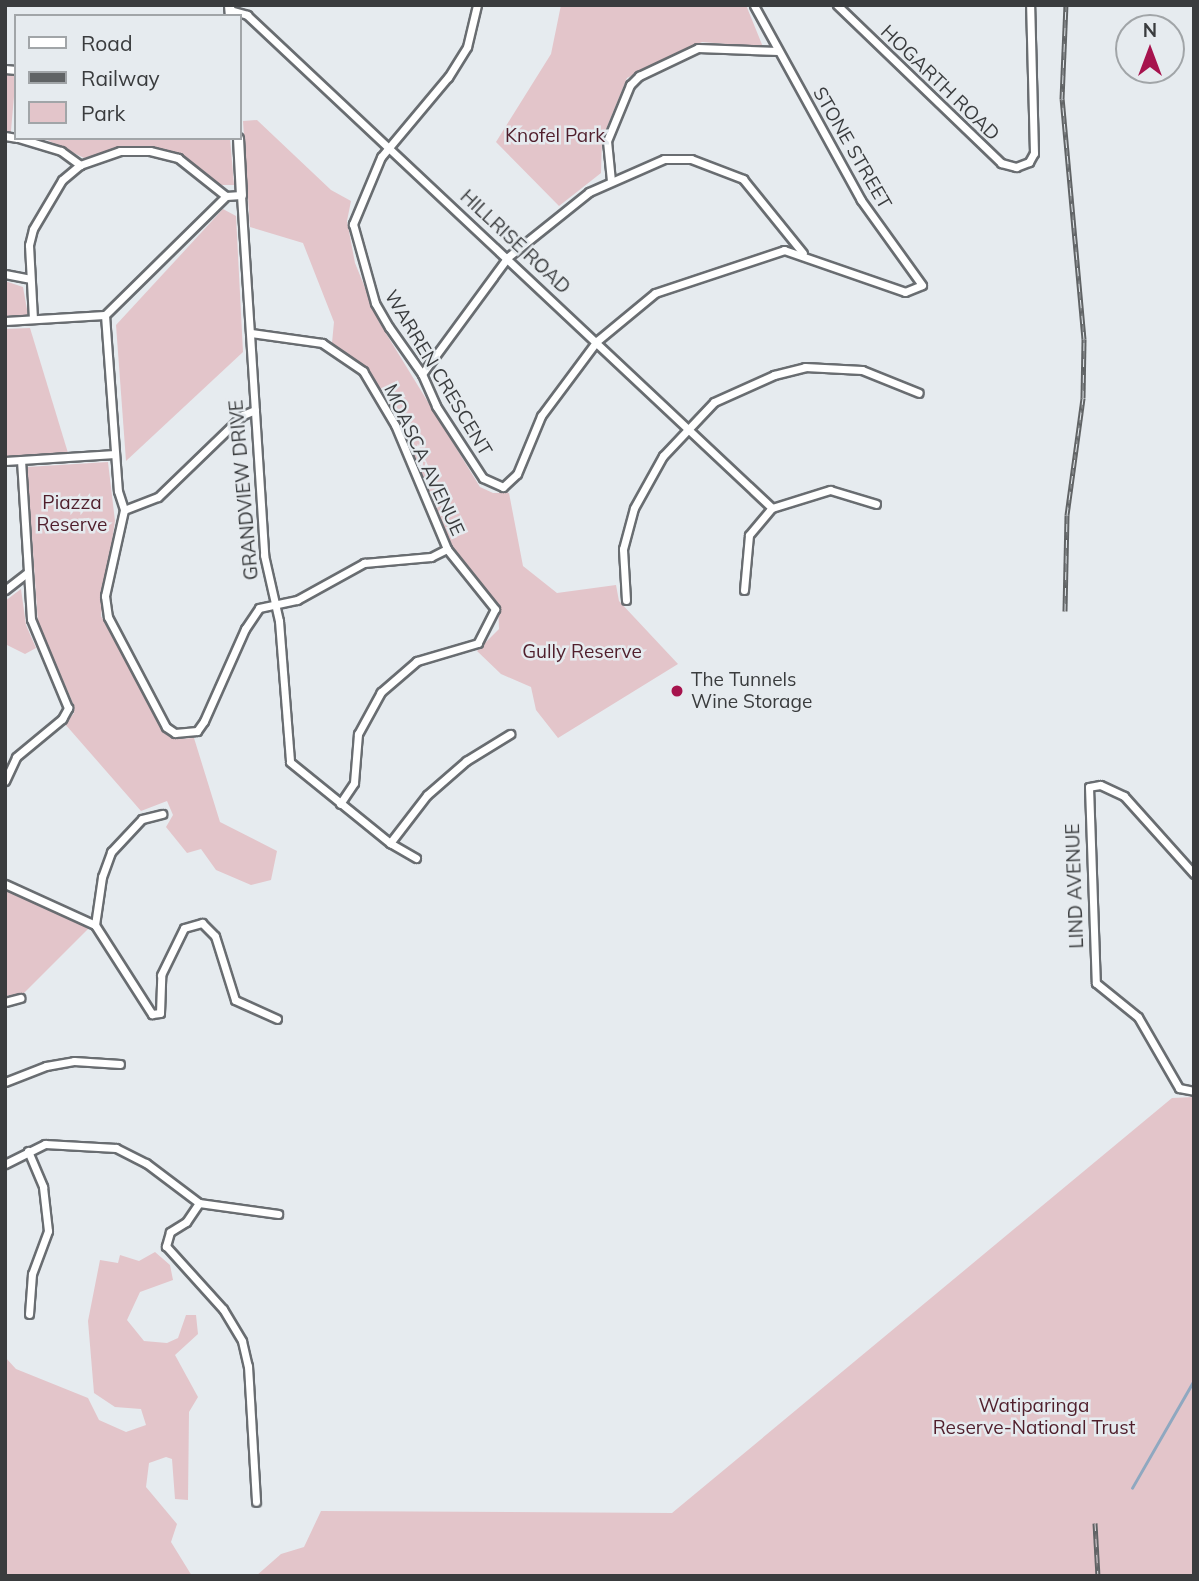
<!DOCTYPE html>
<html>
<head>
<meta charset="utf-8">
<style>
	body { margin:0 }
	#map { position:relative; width:1199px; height:1581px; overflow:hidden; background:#e6ebef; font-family:Mulish,sans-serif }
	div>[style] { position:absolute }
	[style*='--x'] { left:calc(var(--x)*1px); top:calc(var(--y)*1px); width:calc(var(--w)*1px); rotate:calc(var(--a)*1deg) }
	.green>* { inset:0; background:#e3c5ca; transform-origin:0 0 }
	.stream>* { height:2.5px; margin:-1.25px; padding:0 1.25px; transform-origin:1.25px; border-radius:1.25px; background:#8fa8c0 }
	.roads { filter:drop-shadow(2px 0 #696d71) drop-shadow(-2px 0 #696d71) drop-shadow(0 2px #696d71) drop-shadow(0 -2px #696d71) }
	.minor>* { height:7px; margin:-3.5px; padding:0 3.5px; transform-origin:3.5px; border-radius:3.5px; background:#fff }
	.tertiary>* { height:9px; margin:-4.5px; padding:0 4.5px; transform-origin:4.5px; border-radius:4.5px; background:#fff }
	.rail>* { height:5px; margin-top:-2.5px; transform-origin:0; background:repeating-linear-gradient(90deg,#e6ebef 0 8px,#606365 0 16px); box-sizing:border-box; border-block:2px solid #606365 }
	.dots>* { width:19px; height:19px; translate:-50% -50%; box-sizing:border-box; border:4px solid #e6ebef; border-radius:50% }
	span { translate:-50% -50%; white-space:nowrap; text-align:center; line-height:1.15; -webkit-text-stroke:5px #e6ebef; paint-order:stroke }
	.street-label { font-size:19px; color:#3a3c3e }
	.park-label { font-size:19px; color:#501f2c }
	.poi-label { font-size:19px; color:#3a3c3e }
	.left { translate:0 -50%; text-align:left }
	.frame { position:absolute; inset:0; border:7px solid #3a3c3e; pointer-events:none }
	.legend { position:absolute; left:14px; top:14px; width:228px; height:126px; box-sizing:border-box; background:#e6ebef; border:2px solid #a1a5a8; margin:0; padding:9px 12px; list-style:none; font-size:21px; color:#3a3c3e }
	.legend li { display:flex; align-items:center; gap:14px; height:35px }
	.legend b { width:35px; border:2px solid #a1a5a8 }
	.north { position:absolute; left:1115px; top:14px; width:70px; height:70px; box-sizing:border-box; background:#e6ebef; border:2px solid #a1a5a8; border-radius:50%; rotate:0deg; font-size:19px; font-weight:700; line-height:28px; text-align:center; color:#3a3c3e }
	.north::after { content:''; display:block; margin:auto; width:24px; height:32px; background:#a6134d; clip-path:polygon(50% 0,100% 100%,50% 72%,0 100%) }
</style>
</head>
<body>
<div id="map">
	<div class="green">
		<div style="clip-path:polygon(561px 5px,746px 5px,763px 47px,702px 42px,627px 78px,602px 139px,601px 173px,559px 206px,496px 142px,551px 54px)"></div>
		<div style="left:5px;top:73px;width:11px;height:58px;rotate:5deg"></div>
		<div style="clip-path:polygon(257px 120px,331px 190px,351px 201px,347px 221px,355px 263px,379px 322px,480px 487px,493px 493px,509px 493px,523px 566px,557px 593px,616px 585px,619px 601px,678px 664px,558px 738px,536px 710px,531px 687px,501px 674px,477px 651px,499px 629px,498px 603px,464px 570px,441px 533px,387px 397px,359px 363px,332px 343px,334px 322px,303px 243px,250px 227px,243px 121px)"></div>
		<div style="clip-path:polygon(43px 138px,230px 138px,234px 185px,219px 185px,179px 154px,154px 147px,120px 148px,84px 158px)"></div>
		<div style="clip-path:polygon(223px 209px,236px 216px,243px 352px,126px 461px,116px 325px)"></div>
		<div style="clip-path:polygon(5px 281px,23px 287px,28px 315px,5px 316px)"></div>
		<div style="clip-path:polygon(30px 328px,68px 453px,5px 458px,5px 329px)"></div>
		<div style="clip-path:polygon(108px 462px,115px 521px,101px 616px,164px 732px,177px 739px,194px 738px,220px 822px,277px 851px,271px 880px,251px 885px,216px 870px,201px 849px,187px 853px,166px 827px,173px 815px,167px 801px,141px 811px,65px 724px,74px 713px,72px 701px,38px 623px,27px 467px)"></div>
		<div style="clip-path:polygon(21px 589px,26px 625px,36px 648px,25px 654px,5px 644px,5px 601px)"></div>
		<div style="clip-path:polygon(5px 889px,89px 928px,24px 993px,5px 996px)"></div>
		<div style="clip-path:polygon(1194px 1097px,1194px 1576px,256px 1576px,281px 1554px,304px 1547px,321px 1511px,672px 1513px,1172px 1098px)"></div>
		<div style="clip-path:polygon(155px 1252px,170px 1265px,173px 1280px,140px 1292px,127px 1320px,144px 1341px,167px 1343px,178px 1338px,186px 1315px,196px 1315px,198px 1334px,175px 1355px,198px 1397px,189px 1412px,188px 1500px,175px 1499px,172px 1459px,166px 1457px,149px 1463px,146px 1487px,177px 1524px,171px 1542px,192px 1576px,5px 1576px,5px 1357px,16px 1369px,88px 1398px,99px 1420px,126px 1432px,146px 1425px,141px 1409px,115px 1407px,94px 1393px,88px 1321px,100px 1260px,118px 1263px,120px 1255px,139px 1261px)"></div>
	</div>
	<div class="stream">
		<div style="--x:1132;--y:1488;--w:125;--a:-60.1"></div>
	</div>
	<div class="roads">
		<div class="minor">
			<div style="--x:477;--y:5;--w:43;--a:103.4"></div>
			<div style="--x:467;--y:47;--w:36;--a:122"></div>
			<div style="--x:448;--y:77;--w:104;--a:129.9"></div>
			<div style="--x:381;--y:157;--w:73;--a:112.7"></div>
			<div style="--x:353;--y:224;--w:82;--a:74.4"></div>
			<div style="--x:375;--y:303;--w:28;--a:60"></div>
			<div style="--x:389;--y:327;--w:57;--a:54.9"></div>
			<div style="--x:422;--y:374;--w:35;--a:66"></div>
			<div style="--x:436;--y:406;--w:86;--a:56.9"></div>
			<div style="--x:483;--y:478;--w:22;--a:24"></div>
			<div style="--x:503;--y:487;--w:19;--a:-43"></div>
			<div style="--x:517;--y:474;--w:63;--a:-67.5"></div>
			<div style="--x:541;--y:416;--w:94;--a:-53.3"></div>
			<div style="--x:597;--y:341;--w:75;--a:-39.6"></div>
			<div style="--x:655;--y:293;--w:136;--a:-18.4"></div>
			<div style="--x:784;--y:250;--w:128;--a:19.1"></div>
			<div style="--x:905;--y:292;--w:18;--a:-22"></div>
			<div style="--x:922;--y:285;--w:105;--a:-125.7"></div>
			<div style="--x:861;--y:200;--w:222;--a:-118.8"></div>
			<div style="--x:837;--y:5;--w:228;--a:43.9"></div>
			<div style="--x:1001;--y:163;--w:16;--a:15"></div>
			<div style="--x:1016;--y:167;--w:14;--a:-21"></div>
			<div style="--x:1029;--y:162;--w:10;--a:-61"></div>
			<div style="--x:1034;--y:153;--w:148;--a:-91.5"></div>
			<div style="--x:230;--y:10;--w:18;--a:16"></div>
			<div style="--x:247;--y:15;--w:720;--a:43.2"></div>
			<div style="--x:5;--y:69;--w:11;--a:5"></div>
			<div style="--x:5;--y:136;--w:11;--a:10"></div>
			<div style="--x:18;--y:138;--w:45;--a:16.8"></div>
			<div style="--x:61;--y:151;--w:24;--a:36"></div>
			<div style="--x:611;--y:181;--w:40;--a:-95.7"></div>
			<div style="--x:607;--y:141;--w:61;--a:-67.7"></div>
			<div style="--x:630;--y:85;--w:13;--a:-45"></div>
			<div style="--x:639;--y:76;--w:65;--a:-25.4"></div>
			<div style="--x:698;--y:48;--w:80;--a:2.1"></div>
			<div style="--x:5;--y:274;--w:25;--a:11"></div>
			<div style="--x:105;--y:315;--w:176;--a:85.8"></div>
			<div style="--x:118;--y:491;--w:20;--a:72"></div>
			<div style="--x:124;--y:510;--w:88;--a:102.5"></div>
			<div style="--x:105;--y:596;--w:21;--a:82"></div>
			<div style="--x:108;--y:617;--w:124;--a:62.2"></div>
			<div style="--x:166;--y:727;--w:11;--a:34"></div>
			<div style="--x:175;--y:733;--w:22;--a:-5"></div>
			<div style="--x:197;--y:731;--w:12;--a:-55"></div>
			<div style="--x:204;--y:721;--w:101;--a:-66"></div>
			<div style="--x:245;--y:629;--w:25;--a:-56"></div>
			<div style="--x:259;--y:608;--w:39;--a:-12"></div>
			<div style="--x:297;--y:600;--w:77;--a:-28.9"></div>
			<div style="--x:364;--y:563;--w:67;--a:-5.1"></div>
			<div style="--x:431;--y:557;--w:18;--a:-27"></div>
			<div style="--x:33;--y:319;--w:74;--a:-93.1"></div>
			<div style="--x:29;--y:245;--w:16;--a:-76"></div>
			<div style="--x:33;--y:229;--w:57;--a:-59.4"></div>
			<div style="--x:62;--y:180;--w:23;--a:-40"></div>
			<div style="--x:80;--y:165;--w:42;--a:-19.3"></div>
			<div style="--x:120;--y:151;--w:30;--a:0"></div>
			<div style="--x:150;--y:151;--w:29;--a:14"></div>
			<div style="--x:178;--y:158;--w:61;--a:38.4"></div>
			<div style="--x:5;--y:321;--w:100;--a:-3.4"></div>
			<div style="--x:105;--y:315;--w:170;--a:-44.5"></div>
			<div style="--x:226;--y:196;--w:15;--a:-4"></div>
			<div style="--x:241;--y:195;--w:361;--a:86.3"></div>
			<div style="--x:264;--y:555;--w:68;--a:77.2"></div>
			<div style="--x:279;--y:621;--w:141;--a:85.5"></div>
			<div style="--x:290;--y:762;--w:129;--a:39"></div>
			<div style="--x:390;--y:843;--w:30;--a:30"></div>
			<div style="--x:251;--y:333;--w:72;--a:8"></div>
			<div style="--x:322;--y:343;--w:50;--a:34.3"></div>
			<div style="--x:363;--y:371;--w:63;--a:59.3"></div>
			<div style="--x:395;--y:425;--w:134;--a:67.2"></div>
			<div style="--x:447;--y:549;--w:77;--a:51.3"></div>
			<div style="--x:495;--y:609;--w:38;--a:117"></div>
			<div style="--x:478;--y:643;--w:64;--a:163.6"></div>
			<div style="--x:417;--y:661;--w:48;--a:139.3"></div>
			<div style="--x:381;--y:692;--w:48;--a:118.7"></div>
			<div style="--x:358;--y:734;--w:49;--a:94.7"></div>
			<div style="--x:354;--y:783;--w:25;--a:124"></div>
			<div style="--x:422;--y:374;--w:145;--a:-53.7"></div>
			<div style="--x:508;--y:257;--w:104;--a:-38.7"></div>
			<div style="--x:589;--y:192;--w:82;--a:-23.7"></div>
			<div style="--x:664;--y:159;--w:27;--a:0"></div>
			<div style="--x:691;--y:159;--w:56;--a:21"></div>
			<div style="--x:743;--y:179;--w:95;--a:51"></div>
			<div style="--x:5;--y:461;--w:110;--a:-3.6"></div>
			<div style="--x:124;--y:510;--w:36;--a:-21"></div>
			<div style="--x:158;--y:497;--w:118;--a:-44"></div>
			<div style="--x:243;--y:415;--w:13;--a:-23"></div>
			<div style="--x:5;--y:590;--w:29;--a:-38"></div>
			<div style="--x:744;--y:590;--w:55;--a:-84.8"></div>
			<div style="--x:749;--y:535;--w:35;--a:-50"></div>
			<div style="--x:772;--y:508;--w:61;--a:-17.2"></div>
			<div style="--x:830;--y:490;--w:48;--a:16.9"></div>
			<div style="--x:626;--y:600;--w:51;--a:-93.4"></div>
			<div style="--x:623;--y:549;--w:42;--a:-75"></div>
			<div style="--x:634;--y:508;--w:60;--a:-60.9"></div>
			<div style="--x:663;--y:456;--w:74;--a:-46.6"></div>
			<div style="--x:714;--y:402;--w:66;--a:-24.2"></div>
			<div style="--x:774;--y:375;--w:32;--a:-14"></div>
			<div style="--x:805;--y:367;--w:57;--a:3"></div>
			<div style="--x:862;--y:370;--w:61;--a:22"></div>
			<div style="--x:5;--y:781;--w:26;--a:-65"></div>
			<div style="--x:16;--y:757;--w:60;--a:-39.6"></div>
			<div style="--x:62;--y:719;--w:13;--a:-61"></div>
			<div style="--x:68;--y:708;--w:96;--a:-112.6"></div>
			<div style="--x:31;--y:619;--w:159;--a:-93.6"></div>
			<div style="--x:390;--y:843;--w:61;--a:-52.4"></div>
			<div style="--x:427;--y:795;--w:52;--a:-41.1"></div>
			<div style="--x:466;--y:761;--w:52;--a:-31.5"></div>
			<div style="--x:1194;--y:874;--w:105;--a:-131.9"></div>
			<div style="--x:1124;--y:796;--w:26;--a:-155"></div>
			<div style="--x:1100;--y:785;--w:11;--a:170"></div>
			<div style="--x:1089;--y:787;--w:196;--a:88"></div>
			<div style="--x:1096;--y:983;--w:54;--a:39"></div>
			<div style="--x:1138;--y:1017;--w:82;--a:60"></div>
			<div style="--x:1179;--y:1088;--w:15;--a:11"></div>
			<div style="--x:5;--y:884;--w:99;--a:24.5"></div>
			<div style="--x:95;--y:925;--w:106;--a:57.4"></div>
			<div style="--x:152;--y:1014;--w:8;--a:-7"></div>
			<div style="--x:160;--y:1013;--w:38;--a:-88"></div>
			<div style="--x:161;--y:975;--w:52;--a:-63.9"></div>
			<div style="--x:184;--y:928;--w:19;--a:-16"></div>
			<div style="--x:202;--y:923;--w:18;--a:45"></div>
			<div style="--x:215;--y:936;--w:67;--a:72.6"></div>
			<div style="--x:235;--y:1000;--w:46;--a:24.3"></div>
			<div style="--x:95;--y:925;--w:49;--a:-81.7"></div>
			<div style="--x:102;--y:877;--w:27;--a:-70"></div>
			<div style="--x:111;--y:852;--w:45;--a:-46.8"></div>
			<div style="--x:142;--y:819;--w:21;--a:-14"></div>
			<div style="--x:5;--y:1002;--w:16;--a:-15"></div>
			<div style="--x:5;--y:1082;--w:44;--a:-21.3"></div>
			<div style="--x:46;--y:1066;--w:28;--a:-10"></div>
			<div style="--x:74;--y:1061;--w:46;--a:3.7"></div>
			<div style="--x:28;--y:1151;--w:39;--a:67"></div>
			<div style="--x:43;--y:1187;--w:44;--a:83.5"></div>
			<div style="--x:48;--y:1231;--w:46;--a:110.4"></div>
			<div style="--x:32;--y:1274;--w:40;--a:94.3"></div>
			<div style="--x:5;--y:1164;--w:45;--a:-26.6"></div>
			<div style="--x:45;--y:1144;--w:71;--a:3.2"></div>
			<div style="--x:116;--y:1148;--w:34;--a:27"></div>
			<div style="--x:146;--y:1163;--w:66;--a:37"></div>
			<div style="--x:199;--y:1203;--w:80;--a:7.9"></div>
			<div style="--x:199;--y:1203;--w:23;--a:124"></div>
			<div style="--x:186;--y:1222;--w:19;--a:148"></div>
			<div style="--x:170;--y:1232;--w:15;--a:106"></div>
			<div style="--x:166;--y:1246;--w:85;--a:47.9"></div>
			<div style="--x:223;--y:1309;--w:37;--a:59"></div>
			<div style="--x:242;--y:1341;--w:26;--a:77"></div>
			<div style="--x:248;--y:1366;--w:136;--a:86.6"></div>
		</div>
		<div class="tertiary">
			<div style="--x:229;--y:5;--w:11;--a:85"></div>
			<div style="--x:238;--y:138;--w:57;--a:87"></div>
		</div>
	</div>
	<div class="rail">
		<div style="--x:1065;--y:611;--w:96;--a:-88.8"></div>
		<div style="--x:1067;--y:515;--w:118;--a:-82.2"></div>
		<div style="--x:1083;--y:398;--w:59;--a:-89"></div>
		<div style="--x:1084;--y:339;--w:241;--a:-95.2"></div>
		<div style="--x:1062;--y:99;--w:94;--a:-87.6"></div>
		<div style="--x:1095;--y:1523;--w:53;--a:86.8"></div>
	</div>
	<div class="dots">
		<div style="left:677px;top:691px;background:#a6134d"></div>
	</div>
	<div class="street-label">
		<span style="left:940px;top:83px;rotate:44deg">HOGARTH ROAD</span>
		<span style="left:852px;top:148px;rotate:60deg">STONE STREET</span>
		<span style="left:515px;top:242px;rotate:43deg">HILLRISE ROAD</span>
		<span style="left:438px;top:373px;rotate:59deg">WARREN CRESCENT</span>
		<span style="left:424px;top:460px;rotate:65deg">MOASCA AVENUE</span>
		<span style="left:244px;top:490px;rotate:-95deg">GRANDVIEW DRIVE</span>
		<span style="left:1075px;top:886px;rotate:-92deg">LIND AVENUE</span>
	</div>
	<div class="park-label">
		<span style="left:555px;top:136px">Knofel Park</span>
		<span style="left:72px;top:514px">Piazza<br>Reserve</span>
		<span style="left:582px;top:652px">Gully Reserve</span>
		<span style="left:1034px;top:1417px">Watiparinga<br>Reserve-National Trust</span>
	</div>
	<div class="poi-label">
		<span class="left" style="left:691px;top:691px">The Tunnels<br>Wine Storage</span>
	</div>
	<div class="frame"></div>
	<ul class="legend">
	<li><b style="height:9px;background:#fff"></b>Road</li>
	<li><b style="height:9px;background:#606365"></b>Railway</li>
	<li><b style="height:19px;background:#e3c5ca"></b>Park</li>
	</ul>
	<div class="north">N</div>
</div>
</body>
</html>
